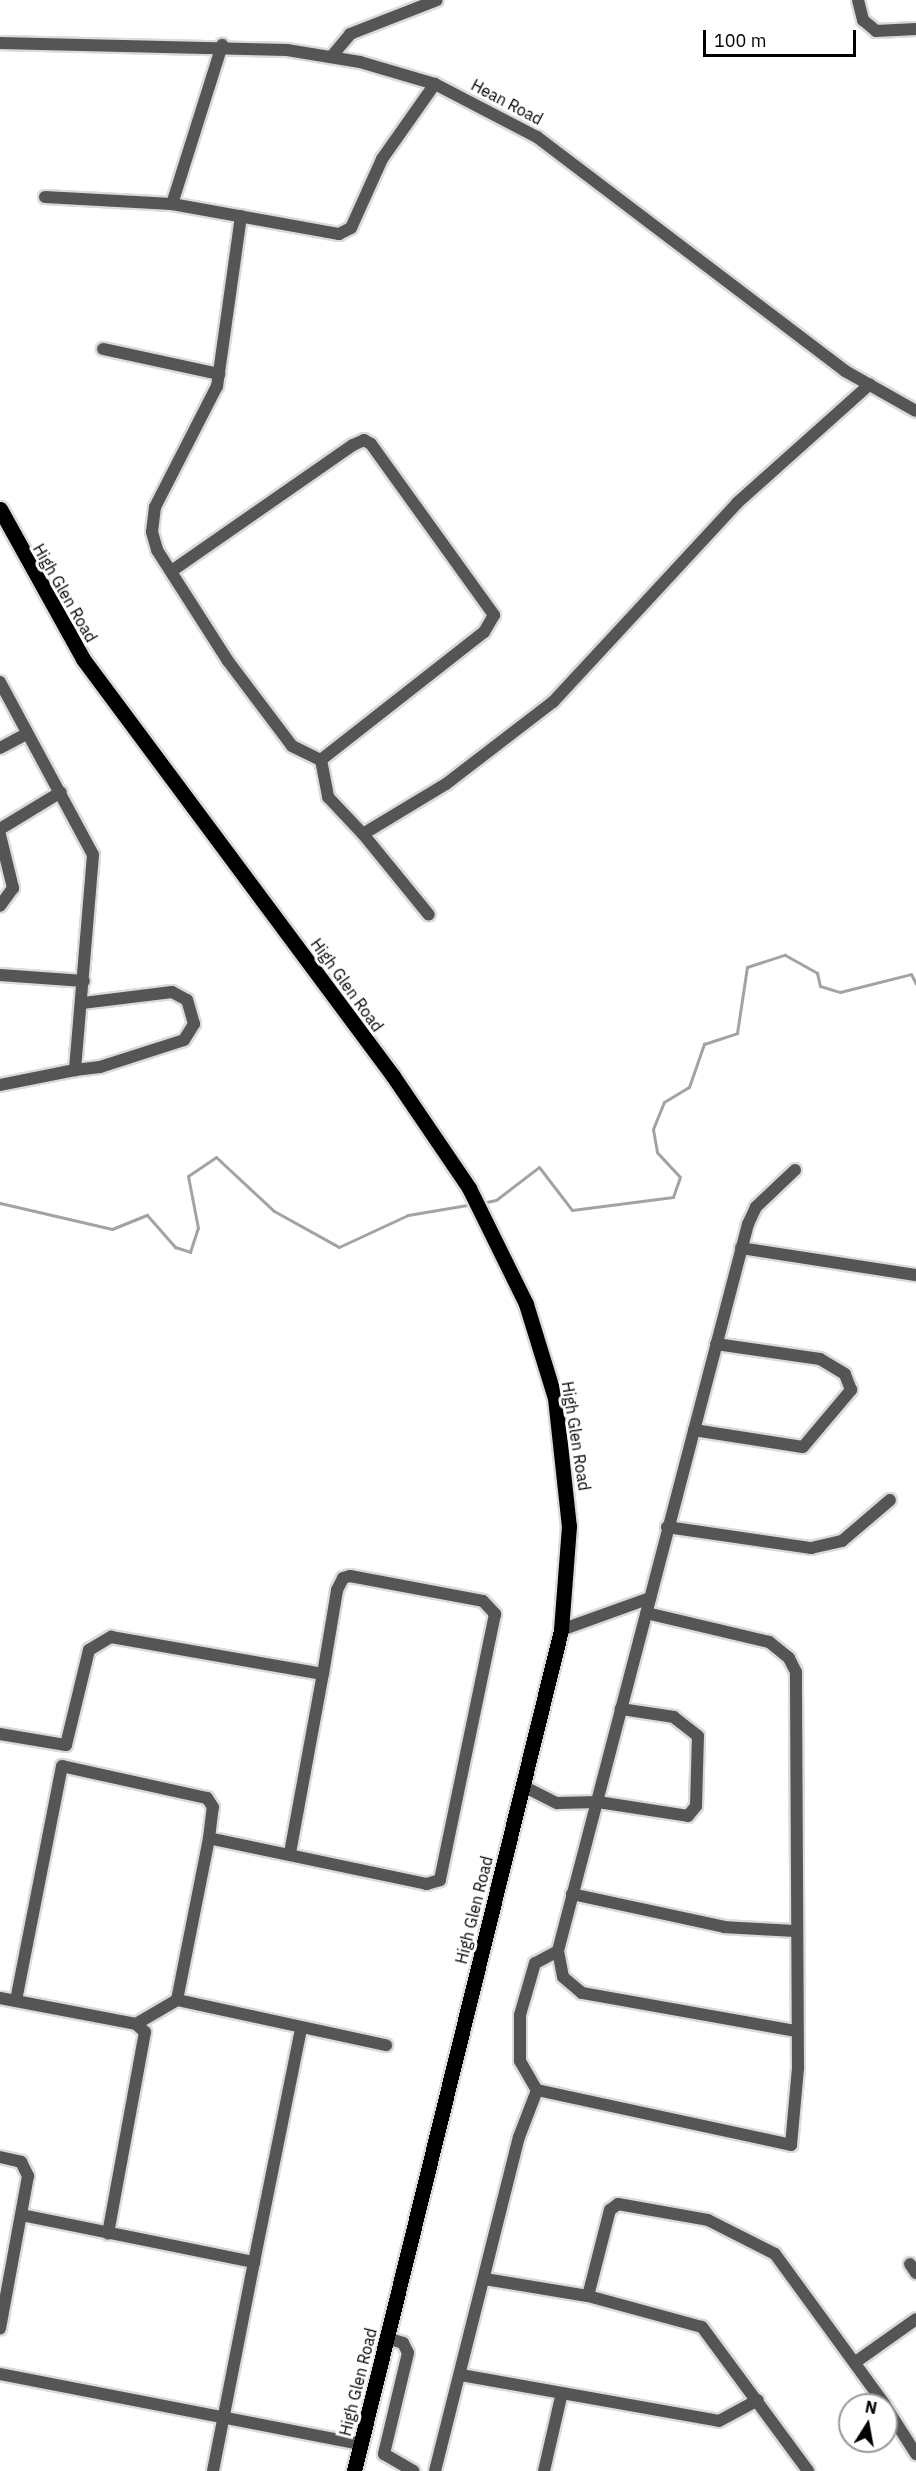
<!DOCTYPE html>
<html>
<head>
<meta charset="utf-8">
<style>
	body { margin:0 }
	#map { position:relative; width:916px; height:2471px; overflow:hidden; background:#fff; font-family:"IBM Plex Sans",sans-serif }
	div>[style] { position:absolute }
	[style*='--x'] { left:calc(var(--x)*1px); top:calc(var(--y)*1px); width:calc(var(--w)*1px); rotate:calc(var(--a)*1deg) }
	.stream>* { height:3px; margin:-1.5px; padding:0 1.5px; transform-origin:1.5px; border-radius:1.5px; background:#a3a3a3 }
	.roads { filter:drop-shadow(2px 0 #dbdbdb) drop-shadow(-2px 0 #dbdbdb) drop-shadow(0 2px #dbdbdb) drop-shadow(0 -2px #dbdbdb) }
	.minor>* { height:12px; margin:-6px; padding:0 6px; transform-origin:6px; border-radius:6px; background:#555 }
	.tertiary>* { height:12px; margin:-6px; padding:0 6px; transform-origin:6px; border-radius:6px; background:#555 }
	.primary>* { height:15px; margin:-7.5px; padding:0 7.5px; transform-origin:7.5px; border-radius:7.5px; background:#000 }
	span { translate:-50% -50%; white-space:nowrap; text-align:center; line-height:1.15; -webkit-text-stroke:6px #fff; paint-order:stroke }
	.street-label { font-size:16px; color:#000 }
	.north { position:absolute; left:838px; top:2393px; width:60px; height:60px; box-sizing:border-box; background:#fff; border:2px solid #999; border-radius:50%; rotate:11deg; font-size:16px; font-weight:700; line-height:24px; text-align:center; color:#000 }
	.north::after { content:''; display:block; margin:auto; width:21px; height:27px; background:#000; clip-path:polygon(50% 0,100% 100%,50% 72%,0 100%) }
	.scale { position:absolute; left:703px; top:30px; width:153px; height:27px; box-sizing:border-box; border:3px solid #000; border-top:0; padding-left:8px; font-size:18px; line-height:21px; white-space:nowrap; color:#000; -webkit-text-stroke:4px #fff; paint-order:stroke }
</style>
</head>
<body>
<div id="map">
	<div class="stream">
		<div style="--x:0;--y:1203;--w:115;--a:13.1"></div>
		<div style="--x:112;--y:1229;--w:38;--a:-22"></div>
		<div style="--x:147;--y:1215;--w:43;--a:48.8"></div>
		<div style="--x:175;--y:1247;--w:16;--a:18"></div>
		<div style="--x:190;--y:1252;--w:25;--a:-72"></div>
		<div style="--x:198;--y:1228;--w:53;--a:-100.9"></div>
		<div style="--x:188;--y:1176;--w:34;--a:-34"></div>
		<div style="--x:216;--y:1157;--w:79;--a:43"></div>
		<div style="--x:274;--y:1211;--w:74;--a:29"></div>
		<div style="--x:339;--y:1247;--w:76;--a:-24.9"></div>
		<div style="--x:408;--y:1215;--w:66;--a:-9.6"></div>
		<div style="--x:482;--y:1203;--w:14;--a:-12"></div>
		<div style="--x:496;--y:1200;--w:54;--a:-37.5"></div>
		<div style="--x:539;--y:1167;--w:54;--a:52.5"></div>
		<div style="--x:572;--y:1210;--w:102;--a:-7.3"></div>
		<div style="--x:673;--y:1197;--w:21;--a:-71"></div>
		<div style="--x:680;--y:1177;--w:34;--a:-133"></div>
		<div style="--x:657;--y:1152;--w:23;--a:-100"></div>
		<div style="--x:653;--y:1129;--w:29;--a:-68"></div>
		<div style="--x:664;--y:1102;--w:29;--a:-31"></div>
		<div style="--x:689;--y:1087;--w:46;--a:-70.8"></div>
		<div style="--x:704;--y:1044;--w:35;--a:-18"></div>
		<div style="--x:737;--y:1033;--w:67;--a:-81.4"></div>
		<div style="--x:747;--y:967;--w:40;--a:-18"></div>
		<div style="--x:785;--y:955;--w:37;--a:29"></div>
		<div style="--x:817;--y:973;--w:13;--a:77"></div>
		<div style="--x:820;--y:986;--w:21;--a:17"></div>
		<div style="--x:840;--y:992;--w:73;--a:-14.2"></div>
		<div style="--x:911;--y:974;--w:11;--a:63"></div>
	</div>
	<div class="roads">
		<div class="minor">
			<div style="--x:858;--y:0;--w:21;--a:76"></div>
			<div style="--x:863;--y:20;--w:17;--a:40"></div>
			<div style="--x:876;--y:31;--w:40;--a:-2.9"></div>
			<div style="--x:331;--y:57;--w:30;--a:-50"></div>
			<div style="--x:350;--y:34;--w:93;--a:-21.3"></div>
			<div style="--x:45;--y:197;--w:127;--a:3.2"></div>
			<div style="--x:172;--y:204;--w:170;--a:10.2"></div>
			<div style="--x:339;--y:234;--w:13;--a:-27"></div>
			<div style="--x:351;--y:228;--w:76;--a:-65.8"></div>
			<div style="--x:382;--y:159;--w:92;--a:-54.8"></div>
			<div style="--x:172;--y:204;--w:167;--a:-72.5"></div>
			<div style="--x:241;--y:216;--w:172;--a:98"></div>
			<div style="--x:217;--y:386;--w:136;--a:117.1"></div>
			<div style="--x:155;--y:507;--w:25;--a:97"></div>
			<div style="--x:152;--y:532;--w:19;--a:74"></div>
			<div style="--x:157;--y:550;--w:132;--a:57.4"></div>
			<div style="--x:228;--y:661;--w:106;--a:53"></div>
			<div style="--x:292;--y:746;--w:32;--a:26"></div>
			<div style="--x:321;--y:760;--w:38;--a:79"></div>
			<div style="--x:328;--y:797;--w:51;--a:46.6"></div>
			<div style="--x:363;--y:834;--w:97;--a:-31.1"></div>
			<div style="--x:446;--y:784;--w:135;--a:-37.5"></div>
			<div style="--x:553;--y:702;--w:271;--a:-47.2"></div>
			<div style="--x:737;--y:503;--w:178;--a:-41.8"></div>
			<div style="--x:103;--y:349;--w:119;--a:12.2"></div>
			<div style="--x:173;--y:570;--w:219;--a:-34.8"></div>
			<div style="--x:353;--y:445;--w:12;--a:-24"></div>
			<div style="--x:364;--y:440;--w:8;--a:30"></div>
			<div style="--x:371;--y:444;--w:211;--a:54.3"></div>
			<div style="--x:494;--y:615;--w:20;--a:120"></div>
			<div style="--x:484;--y:632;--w:207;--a:141.9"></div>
			<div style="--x:0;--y:682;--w:196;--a:61.7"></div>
			<div style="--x:93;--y:855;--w:216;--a:94.8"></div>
			<div style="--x:75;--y:1070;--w:76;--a:168.7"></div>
			<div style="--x:0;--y:748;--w:30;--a:-28"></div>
			<div style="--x:0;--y:829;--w:71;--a:-31.2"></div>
			<div style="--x:363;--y:834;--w:104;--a:50.8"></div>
			<div style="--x:0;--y:835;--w:55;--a:76.2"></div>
			<div style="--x:13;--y:888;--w:22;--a:126"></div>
			<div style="--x:0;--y:975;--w:84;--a:4.1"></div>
			<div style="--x:75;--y:1070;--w:25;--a:-7"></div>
			<div style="--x:100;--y:1067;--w:88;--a:-17.8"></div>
			<div style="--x:184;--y:1040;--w:19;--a:-58"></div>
			<div style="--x:194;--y:1024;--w:25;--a:-106"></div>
			<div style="--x:187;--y:1000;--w:17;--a:-152"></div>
			<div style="--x:172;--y:992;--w:91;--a:173"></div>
			<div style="--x:795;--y:1170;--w:54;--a:136.5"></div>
			<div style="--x:756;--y:1207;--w:19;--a:115"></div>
			<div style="--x:748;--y:1224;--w:751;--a:104.65"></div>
			<div style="--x:558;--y:1951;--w:26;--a:79"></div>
			<div style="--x:563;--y:1977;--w:25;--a:40"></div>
			<div style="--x:582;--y:1993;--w:216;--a:10.1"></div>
			<div style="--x:741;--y:1248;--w:177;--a:8.8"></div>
			<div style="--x:694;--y:1430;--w:110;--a:8.9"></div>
			<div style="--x:803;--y:1447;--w:75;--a:-49.9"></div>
			<div style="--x:851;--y:1390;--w:17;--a:-111"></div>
			<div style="--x:845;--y:1374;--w:29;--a:-149"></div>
			<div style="--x:820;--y:1359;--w:105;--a:-171.8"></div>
			<div style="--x:667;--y:1527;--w:146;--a:8.3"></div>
			<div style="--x:811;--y:1548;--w:32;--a:-13"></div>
			<div style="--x:842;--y:1541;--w:63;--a:-40.5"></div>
			<div style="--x:561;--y:1630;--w:95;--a:-19.8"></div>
			<div style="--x:0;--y:1734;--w:67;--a:9.5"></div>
			<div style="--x:66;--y:1745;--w:98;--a:-76.4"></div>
			<div style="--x:89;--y:1650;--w:26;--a:-31"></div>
			<div style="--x:111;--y:1637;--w:215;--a:9.9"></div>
			<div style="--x:323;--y:1674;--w:85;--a:-80.5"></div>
			<div style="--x:337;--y:1590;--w:13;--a:-63"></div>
			<div style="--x:343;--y:1578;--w:7;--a:-16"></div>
			<div style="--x:350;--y:1576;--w:135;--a:10.6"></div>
			<div style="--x:483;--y:1601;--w:18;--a:47"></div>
			<div style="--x:495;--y:1614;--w:272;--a:101.7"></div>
			<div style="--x:440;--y:1880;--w:14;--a:163"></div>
			<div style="--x:427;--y:1884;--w:223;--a:-168.1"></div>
			<div style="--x:209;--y:1838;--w:31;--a:-83"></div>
			<div style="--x:213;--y:1807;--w:11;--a:-124"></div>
			<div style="--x:207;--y:1798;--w:148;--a:-167.6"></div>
			<div style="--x:62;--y:1766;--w:239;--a:101.1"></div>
			<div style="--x:523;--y:1786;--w:38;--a:27"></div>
			<div style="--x:557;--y:1803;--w:41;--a:-1.4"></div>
			<div style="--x:598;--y:1802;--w:91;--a:8.8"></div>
			<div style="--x:688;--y:1816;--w:13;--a:-51"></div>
			<div style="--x:696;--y:1806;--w:70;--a:-88.4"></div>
			<div style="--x:698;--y:1736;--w:31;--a:-142"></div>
			<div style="--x:674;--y:1717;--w:54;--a:-171.4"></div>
			<div style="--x:290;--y:1853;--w:182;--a:-79.6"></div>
			<div style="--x:572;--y:1894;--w:156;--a:12.2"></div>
			<div style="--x:724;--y:1927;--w:69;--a:3.3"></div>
			<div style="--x:558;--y:1951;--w:26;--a:152"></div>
			<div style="--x:535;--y:1963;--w:54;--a:106.1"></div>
			<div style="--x:520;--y:2015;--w:46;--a:90"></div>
			<div style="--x:520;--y:2061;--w:34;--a:60"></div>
			<div style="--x:537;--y:2090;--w:260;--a:12.2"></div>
			<div style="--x:791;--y:2145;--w:77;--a:-84.8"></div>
			<div style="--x:798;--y:2068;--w:396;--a:-90.3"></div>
			<div style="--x:796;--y:1672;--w:16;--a:-117"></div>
			<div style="--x:789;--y:1658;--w:26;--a:-141"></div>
			<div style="--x:769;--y:1642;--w:126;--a:-166.7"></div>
			<div style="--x:0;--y:1998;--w:138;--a:10.8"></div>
			<div style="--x:136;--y:2024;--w:12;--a:42"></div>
			<div style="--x:145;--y:2032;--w:205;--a:100.4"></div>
			<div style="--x:177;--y:2000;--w:165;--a:-78.8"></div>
			<div style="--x:136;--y:2024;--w:48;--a:-30.3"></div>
			<div style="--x:177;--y:2000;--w:214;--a:12.2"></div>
			<div style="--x:0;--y:2157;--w:22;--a:13"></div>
			<div style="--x:21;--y:2162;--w:16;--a:63"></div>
			<div style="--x:28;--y:2176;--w:155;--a:100.4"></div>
			<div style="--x:22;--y:2215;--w:237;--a:11.5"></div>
			<div style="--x:254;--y:2262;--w:213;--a:101.1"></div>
			<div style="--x:254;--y:2262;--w:239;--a:-78.6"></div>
			<div style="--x:910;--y:2264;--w:11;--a:56"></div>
			<div style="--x:485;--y:2279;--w:104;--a:9.4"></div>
			<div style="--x:588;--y:2296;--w:118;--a:15.2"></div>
			<div style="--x:702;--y:2327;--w:179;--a:53.6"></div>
			<div style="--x:588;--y:2296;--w:89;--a:-75.7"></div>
			<div style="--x:610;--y:2210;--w:10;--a:-37"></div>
			<div style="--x:618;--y:2204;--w:91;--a:10.1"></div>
			<div style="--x:708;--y:2220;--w:75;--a:26.9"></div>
			<div style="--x:775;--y:2254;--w:187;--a:53.9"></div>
			<div style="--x:387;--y:2338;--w:17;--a:17"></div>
			<div style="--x:403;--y:2343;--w:11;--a:63"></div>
			<div style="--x:408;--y:2353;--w:104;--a:103.4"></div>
			<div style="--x:384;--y:2454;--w:34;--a:30"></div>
			<div style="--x:857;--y:2361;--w:72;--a:-35.4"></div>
			<div style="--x:461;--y:2375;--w:262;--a:10.1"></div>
			<div style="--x:719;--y:2421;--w:44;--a:-28.3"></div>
			<div style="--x:886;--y:2407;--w:56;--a:57.4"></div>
			<div style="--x:435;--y:2471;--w:344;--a:-75.9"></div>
			<div style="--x:519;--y:2137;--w:50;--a:-69"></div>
			<div style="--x:544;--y:2471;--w:76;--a:-77.1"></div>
		</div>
		<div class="tertiary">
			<div style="--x:0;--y:43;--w:287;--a:1.4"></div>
			<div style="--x:287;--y:50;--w:74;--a:9.3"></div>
			<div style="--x:360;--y:62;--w:78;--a:16.3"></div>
			<div style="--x:435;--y:84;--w:115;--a:27.5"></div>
			<div style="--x:537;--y:137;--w:387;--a:37.2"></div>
			<div style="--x:845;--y:371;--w:81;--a:29.4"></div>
			<div style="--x:0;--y:2374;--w:368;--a:11"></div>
		</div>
		<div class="primary">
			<div style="--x:0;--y:509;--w:171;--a:61"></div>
			<div style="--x:83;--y:659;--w:520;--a:53.37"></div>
			<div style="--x:393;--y:1076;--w:135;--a:55.8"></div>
			<div style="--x:469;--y:1188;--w:129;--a:63.8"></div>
			<div style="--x:526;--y:1304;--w:98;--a:72.9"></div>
			<div style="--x:555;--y:1398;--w:129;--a:83.8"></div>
			<div style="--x:569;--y:1526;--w:104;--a:94.4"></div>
			<div style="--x:561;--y:1630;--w:866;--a:103.83"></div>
		</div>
	</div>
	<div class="street-label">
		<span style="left:507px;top:102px;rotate:28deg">Hean Road</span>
		<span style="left:65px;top:593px;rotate:60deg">High Glen Road</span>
		<span style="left:347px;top:985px;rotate:54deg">High Glen Road</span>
		<span style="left:576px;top:1436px;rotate:81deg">High Glen Road</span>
		<span style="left:474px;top:1910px;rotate:-76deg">High Glen Road</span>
		<span style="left:358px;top:2382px;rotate:-76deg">High Glen Road</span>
	</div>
	<div class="north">N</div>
	<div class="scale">100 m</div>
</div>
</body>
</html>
